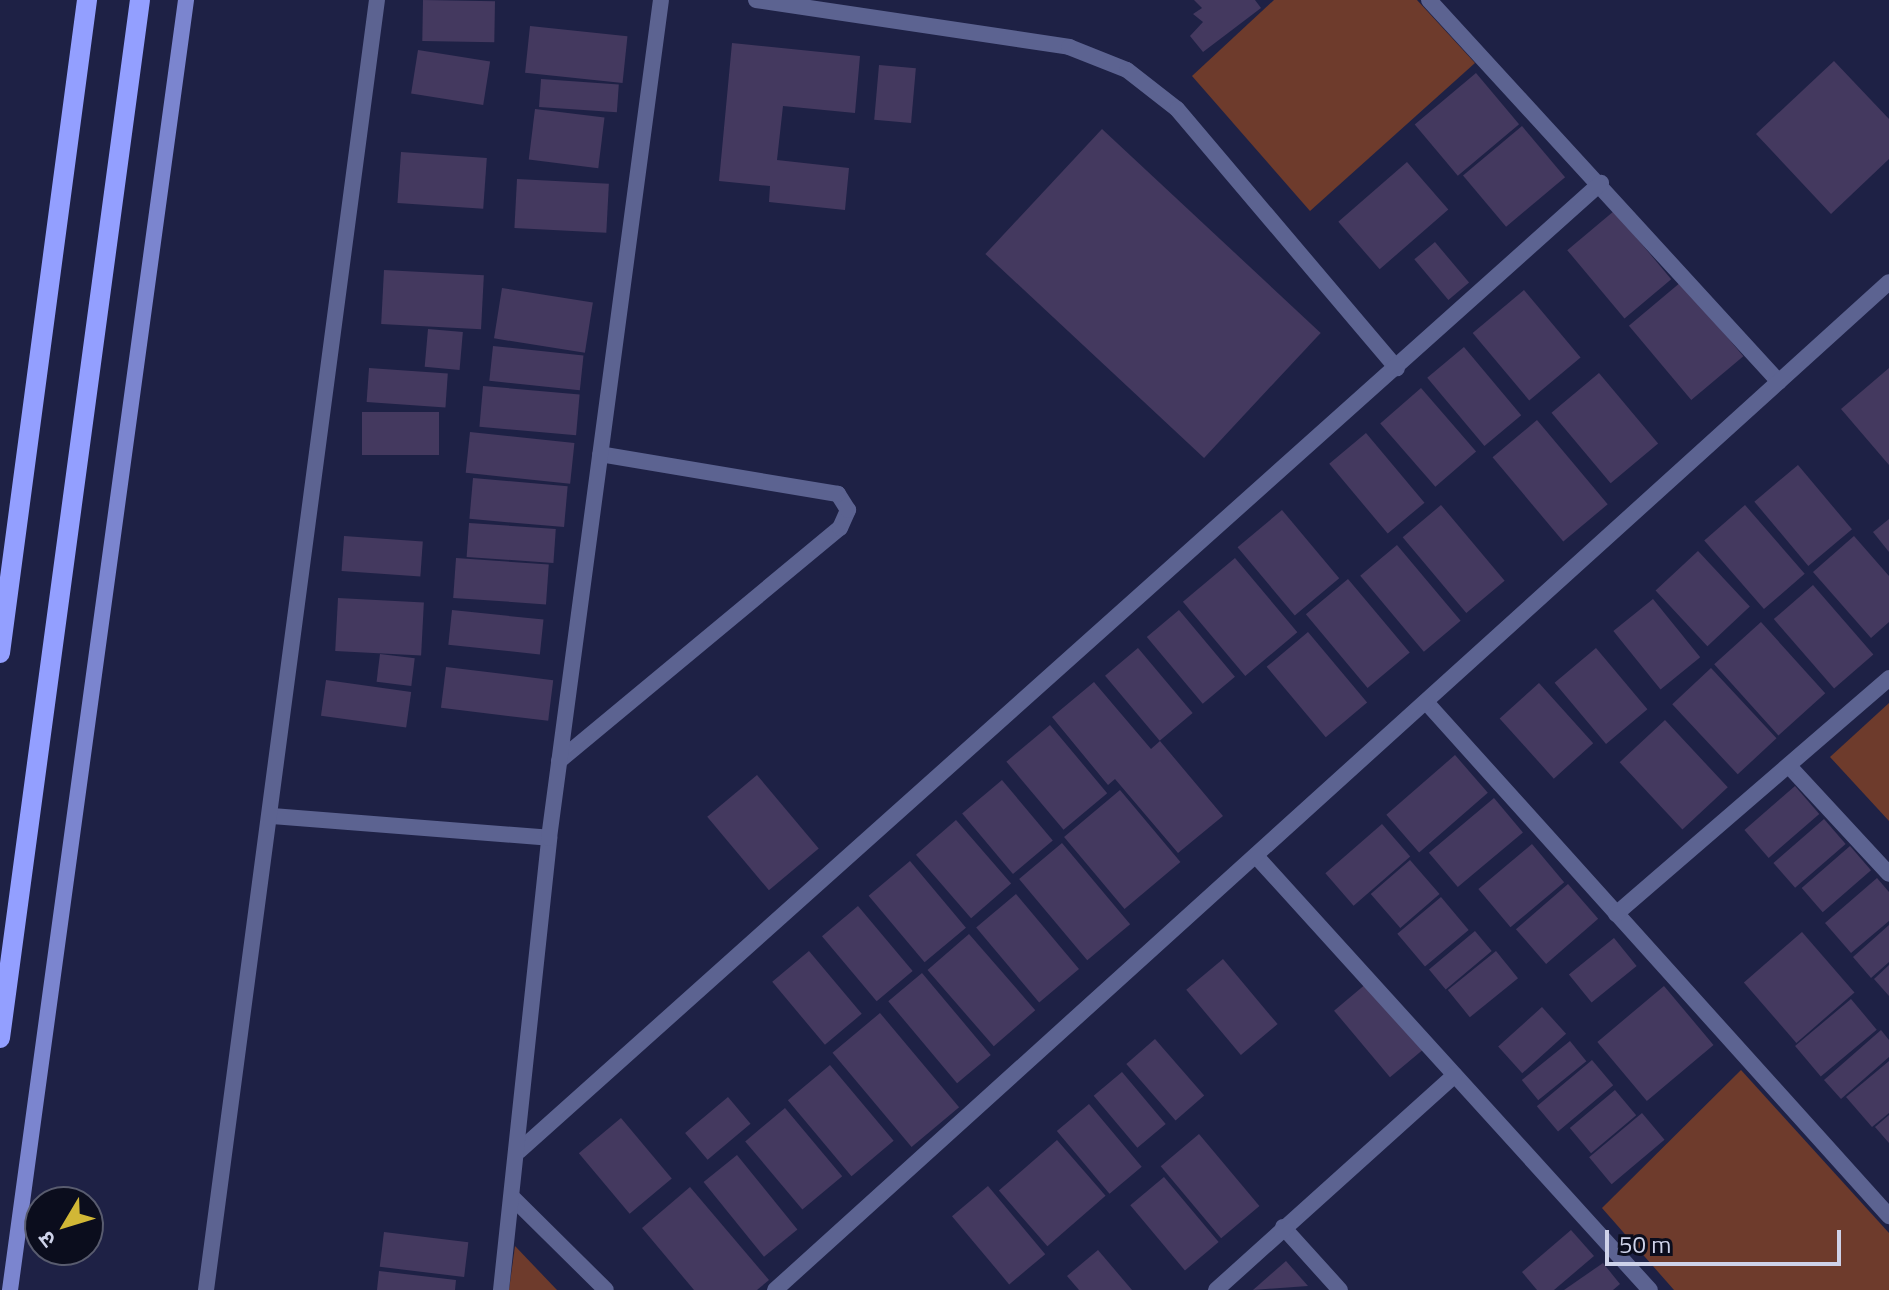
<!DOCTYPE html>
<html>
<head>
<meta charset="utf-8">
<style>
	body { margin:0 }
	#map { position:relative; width:1889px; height:1290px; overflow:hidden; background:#1e2145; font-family:"Titillium Web","Noto Sans Devanagari",sans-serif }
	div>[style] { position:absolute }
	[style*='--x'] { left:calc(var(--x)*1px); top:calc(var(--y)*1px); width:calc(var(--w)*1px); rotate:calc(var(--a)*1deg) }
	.green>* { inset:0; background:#6e3b2c }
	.building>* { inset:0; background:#44395f; transform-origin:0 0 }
	.street>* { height:16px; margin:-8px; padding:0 8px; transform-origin:8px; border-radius:8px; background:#5c6391 }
	.secondary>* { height:16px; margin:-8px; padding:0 8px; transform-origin:8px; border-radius:8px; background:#7b85cf }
	.primary>* { height:20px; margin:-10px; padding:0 10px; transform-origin:10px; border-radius:10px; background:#939fff }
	span { translate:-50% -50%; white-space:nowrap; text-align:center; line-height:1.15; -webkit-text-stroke:7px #0b0d1d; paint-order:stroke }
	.north { position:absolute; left:24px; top:1186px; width:80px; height:80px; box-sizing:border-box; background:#0b0d1d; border:2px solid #595c6f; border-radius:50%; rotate:232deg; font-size:22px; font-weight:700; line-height:32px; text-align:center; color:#ced2e9 }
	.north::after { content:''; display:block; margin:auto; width:28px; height:36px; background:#d1b736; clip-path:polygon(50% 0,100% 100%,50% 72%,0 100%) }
	.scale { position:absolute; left:1605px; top:1230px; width:236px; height:36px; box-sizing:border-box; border:4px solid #ced2e9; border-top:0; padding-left:10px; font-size:24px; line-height:28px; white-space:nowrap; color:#ced2e9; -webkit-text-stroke:6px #0b0d1d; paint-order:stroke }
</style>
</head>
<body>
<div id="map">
	<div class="green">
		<div style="clip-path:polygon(1274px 0,1417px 0,1475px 63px,1310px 211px,1192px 76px)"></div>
		<div style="clip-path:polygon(1889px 703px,1889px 821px,1830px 757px)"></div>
		<div style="clip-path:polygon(1741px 1070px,1889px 1233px,1889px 1290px,1674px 1290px,1602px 1208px)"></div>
		<div style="clip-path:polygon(515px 1246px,557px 1290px,509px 1290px)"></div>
	</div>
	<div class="building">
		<div style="left:423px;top:0;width:72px;height:41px;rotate:1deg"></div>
		<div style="clip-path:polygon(1194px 0,1255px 0,1261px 8px,1203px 52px,1190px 36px,1203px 22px,1193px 14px,1202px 8px)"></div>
		<div style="left:530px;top:26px;width:98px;height:47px;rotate:6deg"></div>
		<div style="clip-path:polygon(732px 43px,860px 56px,855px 113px,783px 106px,777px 160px,849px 168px,845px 210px,769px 202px,770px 186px,719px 181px)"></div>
		<div style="left:418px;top:50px;width:73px;height:44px;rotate:9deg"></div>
		<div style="clip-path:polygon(1834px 61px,1889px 119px,1889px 159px,1831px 214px,1756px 134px)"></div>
		<div style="left:879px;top:65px;width:37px;height:55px;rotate:5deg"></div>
		<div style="left:1476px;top:73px;width:67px;height:80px;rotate:50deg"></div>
		<div style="left:541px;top:79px;width:78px;height:28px;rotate:4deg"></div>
		<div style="left:535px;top:109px;width:70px;height:51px;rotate:7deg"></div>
		<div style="left:1522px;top:126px;width:67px;height:77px;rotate:50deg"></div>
		<div style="left:1102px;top:129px;width:299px;height:171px;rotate:43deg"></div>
		<div style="left:401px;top:152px;width:86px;height:51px;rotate:4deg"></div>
		<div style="left:1407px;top:162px;width:63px;height:91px;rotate:49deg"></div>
		<div style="left:517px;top:179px;width:92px;height:49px;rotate:3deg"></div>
		<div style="left:1614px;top:211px;width:89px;height:61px;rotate:50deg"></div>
		<div style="left:1435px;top:242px;width:53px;height:27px;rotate:50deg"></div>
		<div style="left:384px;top:270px;width:100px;height:54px;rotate:3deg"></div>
		<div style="left:1681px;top:282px;width:97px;height:68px;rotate:50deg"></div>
		<div style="left:502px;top:288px;width:92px;height:51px;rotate:9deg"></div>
		<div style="left:1524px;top:290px;width:88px;height:67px;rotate:50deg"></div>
		<div style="left:428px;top:329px;width:35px;height:38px;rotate:5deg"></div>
		<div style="left:493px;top:346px;width:91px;height:35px;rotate:6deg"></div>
		<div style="left:1464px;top:347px;width:89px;height:48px;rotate:50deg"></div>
		<div style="left:369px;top:368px;width:79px;height:34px;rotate:4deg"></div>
		<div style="clip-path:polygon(1889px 368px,1889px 465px,1841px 409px)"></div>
		<div style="left:1599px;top:373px;width:92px;height:62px;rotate:50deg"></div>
		<div style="left:483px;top:386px;width:97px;height:41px;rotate:5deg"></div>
		<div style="left:1421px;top:388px;width:84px;height:54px;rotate:49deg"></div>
		<div style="left:362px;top:412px;width:77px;height:43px"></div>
		<div style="left:1537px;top:420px;width:110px;height:58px;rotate:50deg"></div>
		<div style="left:470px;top:432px;width:105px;height:41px;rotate:6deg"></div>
		<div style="left:1366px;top:433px;width:91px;height:48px;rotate:50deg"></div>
		<div style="left:1798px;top:465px;width:84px;height:57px;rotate:50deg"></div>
		<div style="left:473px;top:478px;width:95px;height:41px;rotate:5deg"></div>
		<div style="left:1441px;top:505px;width:99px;height:50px;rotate:50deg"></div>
		<div style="left:1745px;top:505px;width:91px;height:54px;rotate:49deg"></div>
		<div style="left:1282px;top:510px;width:89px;height:58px;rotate:50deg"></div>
		<div style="clip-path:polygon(1889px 519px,1889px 552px,1873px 532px)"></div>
		<div style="left:469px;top:523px;width:87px;height:34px;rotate:4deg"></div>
		<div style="left:344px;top:536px;width:79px;height:35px;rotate:4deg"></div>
		<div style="clip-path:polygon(1854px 536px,1889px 576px,1889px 622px,1871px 638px,1813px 572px)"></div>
		<div style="left:1397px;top:545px;width:99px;height:48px;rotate:50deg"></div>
		<div style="left:1698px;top:551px;width:76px;height:58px;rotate:47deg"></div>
		<div style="left:456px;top:558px;width:93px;height:40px;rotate:4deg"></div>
		<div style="left:1235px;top:558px;width:97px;height:68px;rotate:50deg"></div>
		<div style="left:1348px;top:579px;width:96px;height:55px;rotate:50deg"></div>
		<div style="left:1813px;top:585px;width:92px;height:52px;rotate:49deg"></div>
		<div style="left:338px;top:598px;width:86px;height:53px;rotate:3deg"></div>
		<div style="left:1653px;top:599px;width:75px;height:51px;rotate:51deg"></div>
		<div style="left:452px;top:610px;width:92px;height:35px;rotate:6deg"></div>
		<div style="left:1179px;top:610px;width:87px;height:42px;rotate:50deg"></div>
		<div style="left:1761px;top:622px;width:96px;height:63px;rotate:48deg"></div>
		<div style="left:1308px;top:632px;width:92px;height:54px;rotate:50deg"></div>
		<div style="left:1138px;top:648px;width:85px;height:43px;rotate:50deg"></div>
		<div style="left:1596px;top:648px;width:80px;height:54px;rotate:50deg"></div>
		<div style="left:380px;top:654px;width:35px;height:28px;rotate:7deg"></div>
		<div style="left:446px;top:667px;width:108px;height:41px;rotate:7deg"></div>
		<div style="left:1711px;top:668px;width:96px;height:53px;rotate:47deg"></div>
		<div style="left:326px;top:680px;width:86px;height:36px;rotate:8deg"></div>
		<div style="clip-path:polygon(1094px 682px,1151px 749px,1160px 741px,1223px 816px,1178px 853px,1115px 779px,1108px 785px,1052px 717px)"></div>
		<div style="left:1539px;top:683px;width:81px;height:53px;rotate:48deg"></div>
		<div style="left:1665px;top:720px;width:92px;height:62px;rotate:47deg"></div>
		<div style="left:1050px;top:725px;width:89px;height:57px;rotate:50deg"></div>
		<div style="left:1455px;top:755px;width:50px;height:91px;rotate:49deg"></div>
		<div style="left:757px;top:775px;width:96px;height:65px;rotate:50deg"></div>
		<div style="left:1002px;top:780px;width:79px;height:52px;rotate:50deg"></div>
		<div style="left:1795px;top:786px;width:37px;height:67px;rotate:49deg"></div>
		<div style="left:1120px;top:790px;width:94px;height:73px;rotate:50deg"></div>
		<div style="left:1494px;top:798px;width:45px;height:85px;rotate:50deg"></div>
		<div style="left:1824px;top:819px;width:33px;height:67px;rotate:49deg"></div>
		<div style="left:956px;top:820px;width:84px;height:53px;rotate:49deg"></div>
		<div style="left:1382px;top:824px;width:43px;height:75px;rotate:49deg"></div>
		<div style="left:1062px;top:843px;width:106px;height:56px;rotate:50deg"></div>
		<div style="left:1532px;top:844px;width:50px;height:70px;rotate:50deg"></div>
		<div style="left:1850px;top:846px;width:32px;height:64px;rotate:49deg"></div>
		<div style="left:1410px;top:860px;width:45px;height:52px;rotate:49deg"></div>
		<div style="left:910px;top:861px;width:87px;height:54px;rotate:50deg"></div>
		<div style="clip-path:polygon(1877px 878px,1889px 892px,1889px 921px,1851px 953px,1825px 923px)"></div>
		<div style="left:1568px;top:884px;width:46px;height:69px;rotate:49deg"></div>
		<div style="left:1016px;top:894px;width:98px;height:52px;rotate:50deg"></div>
		<div style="left:1441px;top:897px;width:43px;height:57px;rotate:50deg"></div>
		<div style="left:858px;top:906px;width:85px;height:47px;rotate:50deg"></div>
		<div style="clip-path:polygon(1889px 925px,1889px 962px,1871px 978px,1853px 957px)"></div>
		<div style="left:1475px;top:931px;width:26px;height:60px;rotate:50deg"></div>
		<div style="left:1802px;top:932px;width:80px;height:77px;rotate:49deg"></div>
		<div style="left:969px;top:934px;width:101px;height:55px;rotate:49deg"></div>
		<div style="left:1614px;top:938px;width:36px;height:58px;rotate:51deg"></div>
		<div style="left:809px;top:951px;width:82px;height:48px;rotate:50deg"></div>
		<div style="left:1496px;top:951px;width:35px;height:62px;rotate:51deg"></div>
		<div style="left:1223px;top:959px;width:85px;height:48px;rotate:50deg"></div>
		<div style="clip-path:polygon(1889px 965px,1889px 996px,1874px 979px)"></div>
		<div style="left:922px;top:973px;width:107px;height:44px;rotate:50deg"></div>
		<div style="left:1367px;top:983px;width:87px;height:43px;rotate:50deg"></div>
		<div style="left:1664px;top:986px;width:77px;height:87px;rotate:50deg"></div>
		<div style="left:1851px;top:999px;width:40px;height:73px;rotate:50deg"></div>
		<div style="left:1542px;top:1007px;width:36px;height:59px;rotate:48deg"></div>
		<div style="left:880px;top:1013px;width:123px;height:62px;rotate:50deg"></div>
		<div style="clip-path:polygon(1881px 1030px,1889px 1040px,1889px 1057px,1841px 1099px,1824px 1080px)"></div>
		<div style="left:1155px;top:1039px;width:75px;height:38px;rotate:49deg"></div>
		<div style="left:1570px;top:1041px;width:26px;height:62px;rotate:51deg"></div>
		<div style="left:1592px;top:1060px;width:33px;height:72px;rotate:50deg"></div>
		<div style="clip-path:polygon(1889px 1061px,1889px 1113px,1872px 1127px,1846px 1097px)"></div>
		<div style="left:830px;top:1065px;width:99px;height:55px;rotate:50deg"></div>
		<div style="left:1122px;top:1072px;width:68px;height:37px;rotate:50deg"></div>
		<div style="left:1615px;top:1090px;width:33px;height:59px;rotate:50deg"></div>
		<div style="left:728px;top:1097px;width:35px;height:56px;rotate:50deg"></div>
		<div style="left:1089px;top:1104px;width:82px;height:42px;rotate:50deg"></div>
		<div style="left:785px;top:1108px;width:89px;height:52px;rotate:50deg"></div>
		<div style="left:1642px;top:1113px;width:35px;height:69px;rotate:50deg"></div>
		<div style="clip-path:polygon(1889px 1115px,1889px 1143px,1875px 1127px)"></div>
		<div style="left:621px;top:1118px;width:79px;height:55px;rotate:50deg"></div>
		<div style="left:1199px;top:1134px;width:94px;height:50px;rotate:50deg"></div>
		<div style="left:1057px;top:1140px;width:74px;height:77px;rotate:49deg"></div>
		<div style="left:737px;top:1155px;width:96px;height:43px;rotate:51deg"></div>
		<div style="left:1164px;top:1177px;width:85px;height:44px;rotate:50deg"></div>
		<div style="left:988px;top:1186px;width:89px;height:47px;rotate:50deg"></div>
		<div style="clip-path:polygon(690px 1187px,769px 1280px,757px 1290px,694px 1290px,642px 1228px)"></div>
		<div style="clip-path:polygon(1571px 1230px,1594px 1256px,1554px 1290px,1537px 1290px,1522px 1272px)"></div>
		<div style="left:384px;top:1232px;width:85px;height:35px;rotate:7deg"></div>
		<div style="clip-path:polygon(1098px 1250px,1132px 1290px,1079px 1290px,1067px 1276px)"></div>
		<div style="clip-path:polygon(1286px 1261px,1308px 1286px,1253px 1290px)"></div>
		<div style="clip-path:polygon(1603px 1263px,1620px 1284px,1613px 1290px,1564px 1290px)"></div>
		<div style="clip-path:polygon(379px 1271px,456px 1280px,455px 1290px,377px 1290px)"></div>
	</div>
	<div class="street">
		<div style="--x:756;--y:0;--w:317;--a:8.5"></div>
		<div style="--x:1069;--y:47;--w:62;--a:21.6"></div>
		<div style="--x:1127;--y:70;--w:63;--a:38"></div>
		<div style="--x:1177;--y:109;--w:340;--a:49.7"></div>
		<div style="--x:1429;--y:0;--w:518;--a:47.5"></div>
		<div style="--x:1426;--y:702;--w:692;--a:47.99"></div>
		<div style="--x:559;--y:761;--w:365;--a:-39.7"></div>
		<div style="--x:840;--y:528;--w:20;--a:-66"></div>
		<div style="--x:848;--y:510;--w:19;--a:-122"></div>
		<div style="--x:838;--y:494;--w:241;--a:-170.5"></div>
		<div style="--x:1789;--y:766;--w:147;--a:47.2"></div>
		<div style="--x:272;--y:816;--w:278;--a:4.5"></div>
		<div style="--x:1256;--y:856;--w:586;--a:47.77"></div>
		<div style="--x:1616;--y:914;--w:361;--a:-40.8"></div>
		<div style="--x:519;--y:1151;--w:1452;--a:-41.82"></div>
		<div style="--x:514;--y:1199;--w:129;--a:44.7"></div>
		<div style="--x:1283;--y:1227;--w:85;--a:47.9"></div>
		<div style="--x:206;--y:1290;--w:1301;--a:-82.45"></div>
		<div style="--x:501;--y:1290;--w:455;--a:-83.9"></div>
		<div style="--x:549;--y:838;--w:845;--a:-82.39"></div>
		<div style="--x:775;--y:1290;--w:1502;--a:-42.14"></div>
		<div style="--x:1216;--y:1290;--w:321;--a:-42"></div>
	</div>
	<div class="secondary">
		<div style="--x:10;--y:1290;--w:1302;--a:-82.23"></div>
	</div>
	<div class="primary">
		<div style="--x:0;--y:653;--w:659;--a:-82.41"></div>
		<div style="--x:0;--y:1038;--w:1047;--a:-82.32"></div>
	</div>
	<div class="north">उ</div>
	<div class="scale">50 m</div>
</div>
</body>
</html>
